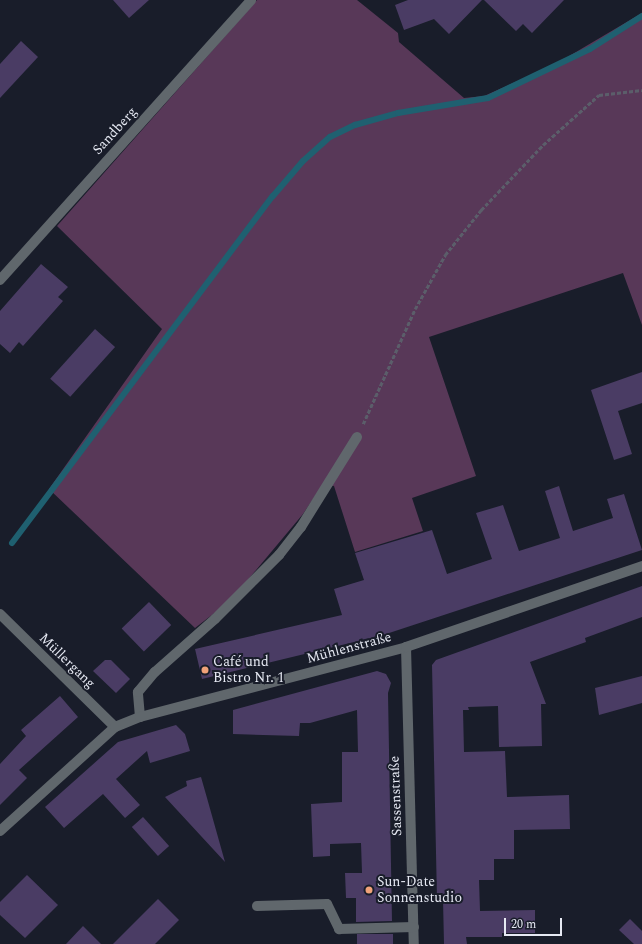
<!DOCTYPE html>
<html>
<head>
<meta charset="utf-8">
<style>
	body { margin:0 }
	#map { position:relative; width:642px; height:944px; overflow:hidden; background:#191d2a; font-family:Spectral,serif }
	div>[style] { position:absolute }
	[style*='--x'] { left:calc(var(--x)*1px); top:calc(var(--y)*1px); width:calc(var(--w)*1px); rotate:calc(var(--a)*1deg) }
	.green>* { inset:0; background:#583858 }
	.stream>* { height:6px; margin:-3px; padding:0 3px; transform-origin:3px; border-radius:3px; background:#1f6070 }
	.building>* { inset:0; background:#4a3c64; transform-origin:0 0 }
	.path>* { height:2.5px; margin-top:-1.25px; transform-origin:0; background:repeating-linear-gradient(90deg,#5b5e6a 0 4px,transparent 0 6px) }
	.minor>* { height:10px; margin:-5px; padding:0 5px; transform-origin:5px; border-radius:5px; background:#60676c }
	.dots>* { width:11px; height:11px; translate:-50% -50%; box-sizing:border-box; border:2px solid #191d2a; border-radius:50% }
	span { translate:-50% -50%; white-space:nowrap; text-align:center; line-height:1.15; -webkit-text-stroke:4px #191d2a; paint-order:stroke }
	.street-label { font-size:14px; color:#e6e9f3 }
	.poi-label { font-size:14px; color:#e6e9f3 }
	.left { translate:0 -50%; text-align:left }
	.scale { position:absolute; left:504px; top:918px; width:58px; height:18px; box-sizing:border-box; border:2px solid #e6e9f3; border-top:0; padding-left:5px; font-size:12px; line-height:14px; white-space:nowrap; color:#e6e9f3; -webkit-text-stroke:3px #191d2a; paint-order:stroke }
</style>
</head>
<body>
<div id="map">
	<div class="green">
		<div style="clip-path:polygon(257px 0,357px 0,398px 33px,399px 42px,464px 98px,484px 96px,554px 65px,642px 13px,642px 325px,623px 273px,429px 337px,476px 476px,412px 498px,423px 531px,355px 552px,334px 486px,323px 484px,303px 514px,246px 582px,217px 611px,195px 628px,49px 489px,162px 329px,57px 226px)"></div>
	</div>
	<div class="stream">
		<div style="--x:12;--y:543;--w:434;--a:-53.1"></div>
		<div style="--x:273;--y:196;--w:46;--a:-49.4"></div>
		<div style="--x:303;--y:161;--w:36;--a:-42"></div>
		<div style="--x:330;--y:137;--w:28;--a:-26"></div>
		<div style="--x:355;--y:125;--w:45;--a:-15.6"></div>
		<div style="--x:398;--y:113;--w:91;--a:-9.5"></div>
		<div style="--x:488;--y:98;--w:113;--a:-25.7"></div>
		<div style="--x:590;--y:49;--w:62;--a:-32.4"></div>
	</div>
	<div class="building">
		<div style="clip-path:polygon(113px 0,149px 0,129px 18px)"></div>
		<div style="clip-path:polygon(408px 0,482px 0,449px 34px,434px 19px,404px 30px,395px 5px)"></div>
		<div style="clip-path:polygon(484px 0,564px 0,532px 33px,523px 24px,516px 31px)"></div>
		<div style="clip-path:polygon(21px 41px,38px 57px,0 98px,0 64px)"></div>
		<div style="clip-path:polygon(41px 264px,68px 287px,58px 297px,63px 301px,23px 346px,19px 342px,10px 353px,0 344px,0 311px)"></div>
		<div style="left:95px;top:329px;width:27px;height:67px;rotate:42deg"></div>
		<div style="clip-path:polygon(642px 372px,642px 403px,618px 411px,632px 454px,614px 460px,591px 390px)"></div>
		<div style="clip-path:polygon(559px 486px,573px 531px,613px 518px,607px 499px,624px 494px,642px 550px,383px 635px,202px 679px,195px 649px,342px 615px,334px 589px,364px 580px,355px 553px,432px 530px,447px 574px,492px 559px,476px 513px,503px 505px,519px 551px,560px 538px,545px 491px)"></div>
		<div style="clip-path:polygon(642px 586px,642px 617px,585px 638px,586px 642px,530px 662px,546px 704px,541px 704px,542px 746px,499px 747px,498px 706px,468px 707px,469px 710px,463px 710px,464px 752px,505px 751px,507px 797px,569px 795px,570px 829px,514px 830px,514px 859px,494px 859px,494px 880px,479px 880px,480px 911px,535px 910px,535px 933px,502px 933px,502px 937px,466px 937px,467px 944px,444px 944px,443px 900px,437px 900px,432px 665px,436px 660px)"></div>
		<div style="left:149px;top:602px;width:32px;height:38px;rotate:46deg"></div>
		<div style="clip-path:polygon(105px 660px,111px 660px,130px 679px,116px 693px,93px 671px)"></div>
		<div style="clip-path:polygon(377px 671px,386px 674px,391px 683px,388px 693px,392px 921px,356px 922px,356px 898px,346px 898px,345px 873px,362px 873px,361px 843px,330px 844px,330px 856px,313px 857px,311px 804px,342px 802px,342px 752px,358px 752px,357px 710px,310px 723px,300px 723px,299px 736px,233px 734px,233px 710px)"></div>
		<div style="clip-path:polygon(642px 676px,642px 703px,599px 715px,595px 688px)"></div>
		<div style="clip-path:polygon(60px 696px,78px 717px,19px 770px,27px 778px,0 805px,0 764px,26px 736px,21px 730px)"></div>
		<div style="clip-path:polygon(176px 725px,185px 734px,190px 751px,150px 763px,147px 751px,116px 779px,140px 805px,125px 818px,103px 794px,64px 828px,45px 807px,118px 742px)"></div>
		<div style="clip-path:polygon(201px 777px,207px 798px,225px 862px,165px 797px,187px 786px,186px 781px)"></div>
		<div style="left:143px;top:817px;width:39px;height:15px;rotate:48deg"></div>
		<div style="clip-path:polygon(27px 875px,58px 905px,25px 938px,0 915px,0 902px)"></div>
		<div style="clip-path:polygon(158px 899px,179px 920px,155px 944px,113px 944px)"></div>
		<div style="clip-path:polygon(630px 919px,642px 931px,642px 944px,634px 944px,619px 930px)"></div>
		<div style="clip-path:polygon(83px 926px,101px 944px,66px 944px)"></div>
		<div style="left:393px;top:934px;width:10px;height:36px;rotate:90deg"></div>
	</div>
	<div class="path">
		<div style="--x:363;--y:424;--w:126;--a:-65.7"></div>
		<div style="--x:415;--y:309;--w:62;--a:-60.9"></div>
		<div style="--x:445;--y:255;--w:58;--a:-51.3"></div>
		<div style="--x:481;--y:210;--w:90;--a:-46.4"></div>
		<div style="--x:543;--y:145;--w:75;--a:-41.8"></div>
		<div style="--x:599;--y:95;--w:43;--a:-6.6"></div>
	</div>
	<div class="minor">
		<div style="--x:0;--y:280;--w:376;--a:-48.1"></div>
		<div style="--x:0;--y:614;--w:161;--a:44.5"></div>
		<div style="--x:406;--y:647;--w:297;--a:88.5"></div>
		<div style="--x:140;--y:717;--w:25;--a:-95"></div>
		<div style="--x:138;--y:692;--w:26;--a:-50"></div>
		<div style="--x:155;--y:672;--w:80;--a:-41.5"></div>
		<div style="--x:215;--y:619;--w:91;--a:-45"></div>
		<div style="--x:279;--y:555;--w:36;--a:-52"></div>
		<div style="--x:301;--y:527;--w:106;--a:-58.1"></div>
		<div style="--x:0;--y:831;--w:155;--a:-42.1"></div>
		<div style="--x:115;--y:727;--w:27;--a:-22"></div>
		<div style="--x:140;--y:717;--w:275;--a:-14.7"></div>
		<div style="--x:406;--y:647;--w:250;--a:-18.9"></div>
		<div style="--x:257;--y:906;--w:70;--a:-1.6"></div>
		<div style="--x:327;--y:904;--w:28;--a:64"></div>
		<div style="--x:339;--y:929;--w:75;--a:-1.5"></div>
	</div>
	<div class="dots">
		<div style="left:205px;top:670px;background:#f0a279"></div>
		<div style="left:369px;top:890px;background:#f0a279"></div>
	</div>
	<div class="street-label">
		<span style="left:115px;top:131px;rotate:-48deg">Sandberg</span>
		<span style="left:349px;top:648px;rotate:-15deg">Mühlenstraße</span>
		<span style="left:67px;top:661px;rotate:44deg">Müllergang</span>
		<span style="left:396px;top:796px;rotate:-92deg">Sassenstraße</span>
	</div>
	<div class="poi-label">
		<span class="left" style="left:213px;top:670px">Café und<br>Bistro Nr. 1</span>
		<span class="left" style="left:377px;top:890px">Sun-Date<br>Sonnenstudio</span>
	</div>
	<div class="scale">20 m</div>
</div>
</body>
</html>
